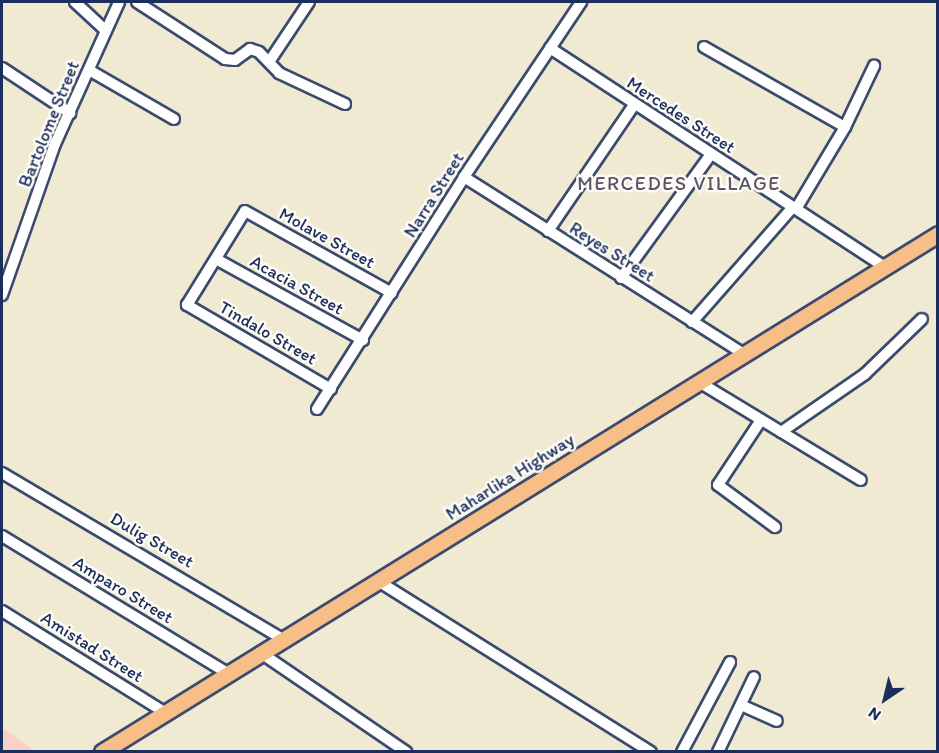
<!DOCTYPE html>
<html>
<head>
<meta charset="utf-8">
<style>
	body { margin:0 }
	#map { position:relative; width:939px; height:753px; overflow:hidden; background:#f1ead2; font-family:Itim,sans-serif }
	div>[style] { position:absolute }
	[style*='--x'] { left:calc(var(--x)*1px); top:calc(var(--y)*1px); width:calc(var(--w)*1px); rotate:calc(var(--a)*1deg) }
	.built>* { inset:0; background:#f7d1c6 }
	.roads { filter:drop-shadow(2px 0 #3b4b6f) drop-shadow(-2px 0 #3b4b6f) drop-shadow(0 2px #3b4b6f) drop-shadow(0 -2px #3b4b6f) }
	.minor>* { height:10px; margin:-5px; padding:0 5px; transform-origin:5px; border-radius:5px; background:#fff }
	.highway>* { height:15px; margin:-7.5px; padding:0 7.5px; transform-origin:7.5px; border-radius:7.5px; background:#f7be87 }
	span { translate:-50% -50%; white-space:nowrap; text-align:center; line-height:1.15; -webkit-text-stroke:5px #fdfcf7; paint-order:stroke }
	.street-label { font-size:18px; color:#1b2f5e }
	.neighbourhood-label { font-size:20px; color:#5d5567; letter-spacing:1.5px }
	.frame { position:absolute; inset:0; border:3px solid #1b2f5e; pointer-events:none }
	.north { position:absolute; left:855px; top:669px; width:60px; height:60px; -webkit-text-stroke:4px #fdfcf7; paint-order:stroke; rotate:215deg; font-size:16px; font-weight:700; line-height:24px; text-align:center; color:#1b2f5e }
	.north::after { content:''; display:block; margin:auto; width:21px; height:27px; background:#1b2f5e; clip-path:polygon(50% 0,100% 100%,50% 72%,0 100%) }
</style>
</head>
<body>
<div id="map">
	<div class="built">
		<div style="clip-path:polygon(2px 728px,35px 751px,2px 751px)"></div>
	</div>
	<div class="roads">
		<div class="minor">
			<div style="--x:75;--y:2;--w:41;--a:43"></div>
			<div style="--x:137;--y:2;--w:105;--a:32.9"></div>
			<div style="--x:225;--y:59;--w:10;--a:6"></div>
			<div style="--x:235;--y:60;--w:19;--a:-36"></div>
			<div style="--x:250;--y:49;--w:9;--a:18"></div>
			<div style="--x:259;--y:52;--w:29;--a:46"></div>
			<div style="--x:279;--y:73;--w:73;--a:25.2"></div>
			<div style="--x:704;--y:47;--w:162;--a:29.6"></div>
			<div style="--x:550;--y:48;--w:400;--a:33.2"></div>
			<div style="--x:269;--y:62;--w:72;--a:-56.3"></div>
			<div style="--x:2;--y:68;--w:82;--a:33.5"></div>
			<div style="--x:89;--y:70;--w:98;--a:30"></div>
			<div style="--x:464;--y:177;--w:331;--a:32.3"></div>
			<div style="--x:796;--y:209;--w:96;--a:-59.1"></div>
			<div style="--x:845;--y:127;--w:68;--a:-64.6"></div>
			<div style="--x:548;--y:231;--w:153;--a:-55.7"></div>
			<div style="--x:216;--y:259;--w:168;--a:28.9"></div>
			<div style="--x:621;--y:278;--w:153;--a:-54"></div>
			<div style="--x:2;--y:295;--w:160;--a:-70.7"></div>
			<div style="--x:55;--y:144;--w:156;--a:-65.7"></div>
			<div style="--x:692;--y:322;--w:153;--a:-48.7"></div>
			<div style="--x:699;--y:382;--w:189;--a:31.2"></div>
			<div style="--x:331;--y:389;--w:167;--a:-149.7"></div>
			<div style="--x:187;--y:305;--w:110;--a:-58.3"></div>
			<div style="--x:245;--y:211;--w:168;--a:29.2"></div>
			<div style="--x:317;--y:409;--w:275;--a:-57.6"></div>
			<div style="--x:464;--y:177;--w:211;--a:-56.2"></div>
			<div style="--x:761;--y:420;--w:78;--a:123.5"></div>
			<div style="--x:718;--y:485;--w:71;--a:36.4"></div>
			<div style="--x:781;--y:432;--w:102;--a:-34.6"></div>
			<div style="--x:865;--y:374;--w:79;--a:-44"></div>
			<div style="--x:2;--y:473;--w:326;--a:30.6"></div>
			<div style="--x:2;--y:536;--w:263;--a:31.3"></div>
			<div style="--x:378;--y:581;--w:322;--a:32.1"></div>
			<div style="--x:2;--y:611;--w:191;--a:31.9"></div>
			<div style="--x:261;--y:653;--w:176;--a:34.3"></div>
			<div style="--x:741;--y:705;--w:39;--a:24"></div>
			<div style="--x:682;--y:752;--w:102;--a:-61.9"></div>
			<div style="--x:718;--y:752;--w:83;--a:-64.4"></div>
		</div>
		<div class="highway">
			<div style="--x:102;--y:752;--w:983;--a:-31.78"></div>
		</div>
	</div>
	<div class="street-label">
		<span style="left:681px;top:115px;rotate:33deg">Mercedes Street</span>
		<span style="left:49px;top:124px;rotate:-68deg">Bartolome Street</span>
		<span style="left:434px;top:195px;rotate:-58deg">Narra Street</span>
		<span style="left:327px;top:238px;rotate:29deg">Molave Street</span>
		<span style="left:612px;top:252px;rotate:32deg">Reyes Street</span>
		<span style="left:297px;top:285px;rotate:29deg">Acacia Street</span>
		<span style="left:268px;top:333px;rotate:30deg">Tindalo Street</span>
		<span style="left:510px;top:477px;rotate:-32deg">Maharlika Highway</span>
		<span style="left:152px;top:540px;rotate:30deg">Dulig Street</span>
		<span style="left:123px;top:590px;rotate:31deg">Amparo Street</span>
		<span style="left:92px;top:647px;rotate:32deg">Amistad Street</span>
	</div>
	<div class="neighbourhood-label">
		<span style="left:679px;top:183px">MERCEDES VILLAGE</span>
	</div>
	<div class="frame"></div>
	<div class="north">N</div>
</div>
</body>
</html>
